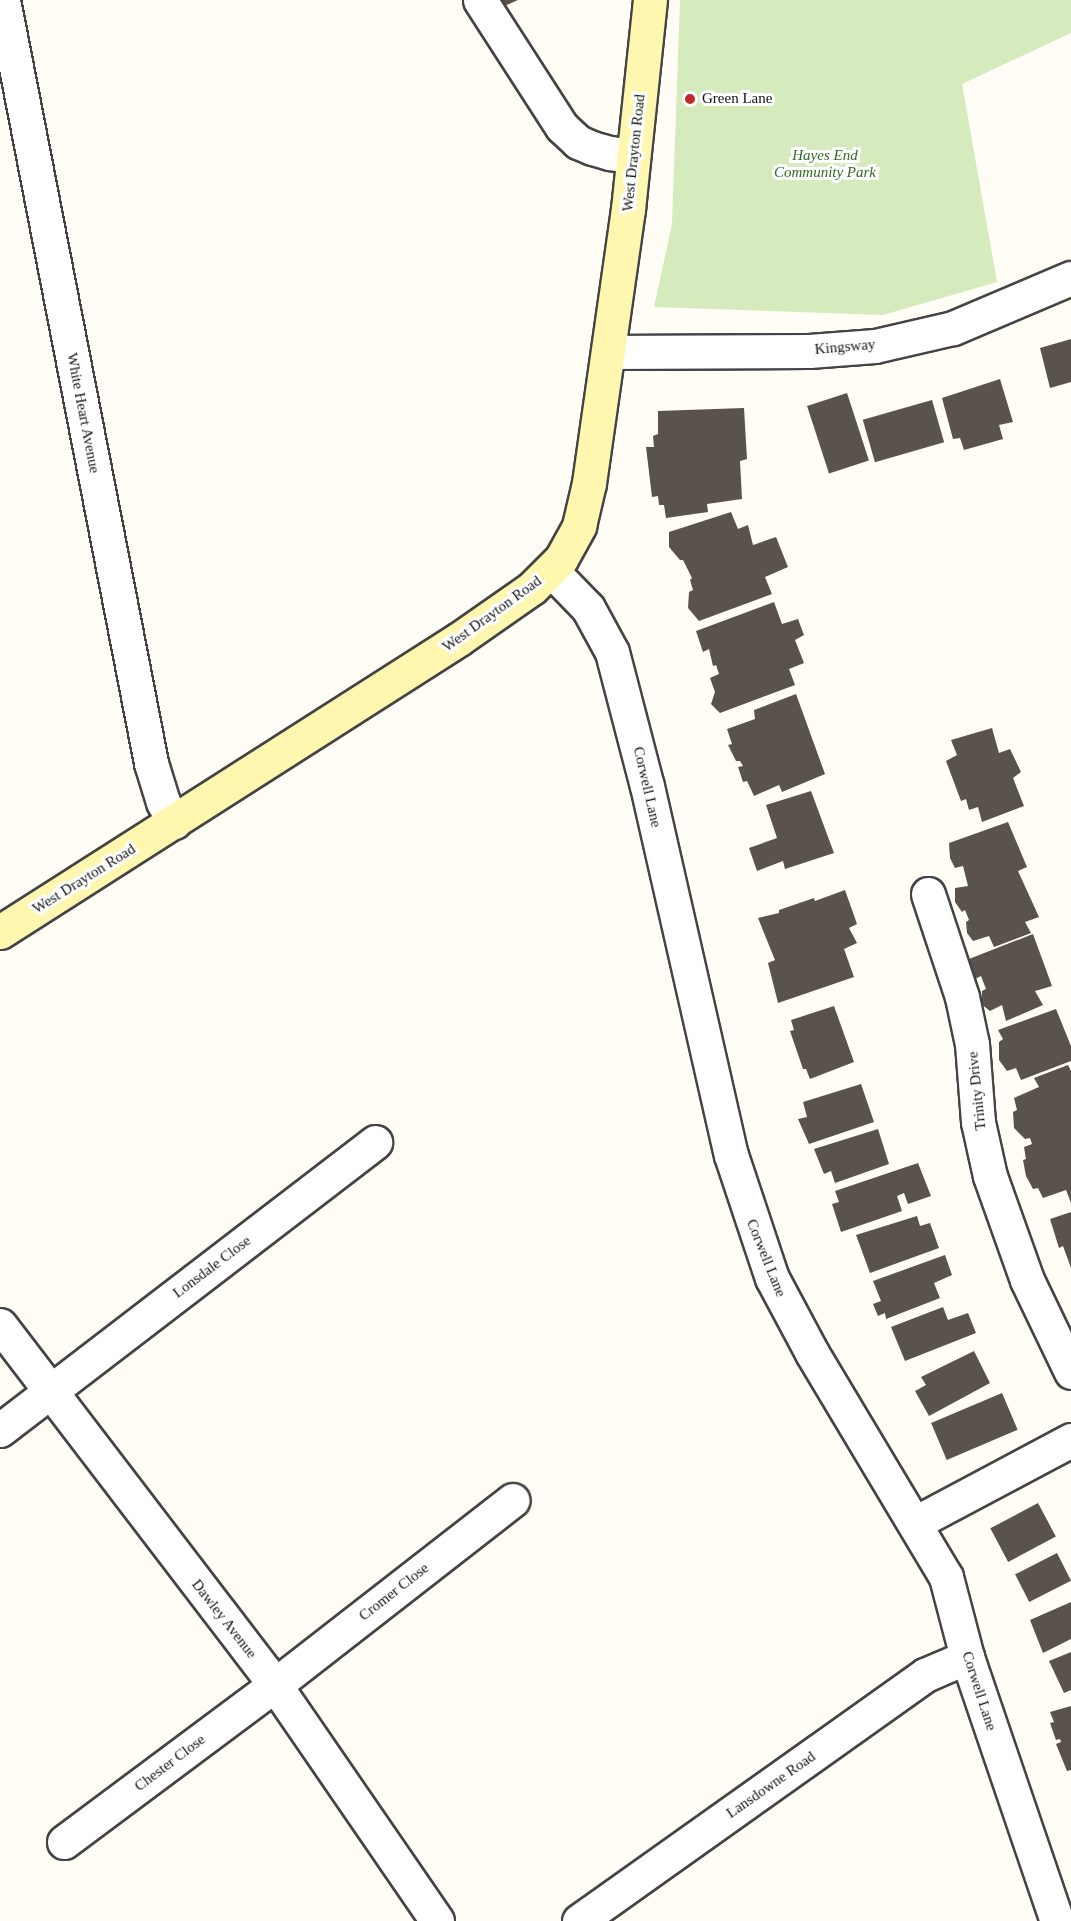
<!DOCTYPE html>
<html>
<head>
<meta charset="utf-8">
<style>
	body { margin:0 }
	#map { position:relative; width:1071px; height:1921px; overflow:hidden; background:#fffdf5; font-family:Georgia,serif }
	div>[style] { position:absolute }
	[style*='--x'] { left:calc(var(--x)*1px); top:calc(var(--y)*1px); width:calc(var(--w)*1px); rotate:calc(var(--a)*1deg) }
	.green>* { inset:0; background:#d5ebbd }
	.building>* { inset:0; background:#5a524d; transform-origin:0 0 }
	.roads { filter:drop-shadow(2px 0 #444) drop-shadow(-2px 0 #444) drop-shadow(0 2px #444) drop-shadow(0 -2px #444) }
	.minor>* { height:33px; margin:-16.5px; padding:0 16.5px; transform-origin:16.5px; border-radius:16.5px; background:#fff }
	.tertiary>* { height:33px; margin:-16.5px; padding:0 16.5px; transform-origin:16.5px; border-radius:16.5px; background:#fff }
	.secondary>* { height:33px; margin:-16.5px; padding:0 16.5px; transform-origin:16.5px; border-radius:16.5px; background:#fff6b0 }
	.dots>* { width:16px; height:16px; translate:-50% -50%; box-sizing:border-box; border:3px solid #fff; border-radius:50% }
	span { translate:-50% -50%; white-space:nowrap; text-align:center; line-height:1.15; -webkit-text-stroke:6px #fff; paint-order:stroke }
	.poi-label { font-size:15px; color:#111 }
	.left { translate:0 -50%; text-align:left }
	.street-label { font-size:15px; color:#111 }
	.park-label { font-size:15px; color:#2f6b1f; font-style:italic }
</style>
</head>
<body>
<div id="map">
	<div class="green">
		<div style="clip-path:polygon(680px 0,1071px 0,1071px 33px,962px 84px,997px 282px,883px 315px,654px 307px,672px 224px)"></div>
	</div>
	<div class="building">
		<div style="clip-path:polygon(496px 0,518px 0,500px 8px)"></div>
		<div style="clip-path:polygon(1071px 339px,1071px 382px,1050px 388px,1040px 348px)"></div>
		<div style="clip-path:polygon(1000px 379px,1013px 422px,999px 425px,1003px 439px,964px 450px,960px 438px,953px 439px,942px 398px)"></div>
		<div style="left:847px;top:393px;width:71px;height:42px;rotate:72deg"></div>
		<div style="left:932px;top:400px;width:44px;height:72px;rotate:74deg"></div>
		<div style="clip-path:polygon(744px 408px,747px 459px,740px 461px,742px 499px,707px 504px,708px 512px,666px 518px,664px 505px,659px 505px,658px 496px,652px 497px,646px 447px,654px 447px,653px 436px,658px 434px,658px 411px)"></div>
		<div style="clip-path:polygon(731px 512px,738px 529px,748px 525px,753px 545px,776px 537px,788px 567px,765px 577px,772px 594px,699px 621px,688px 608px,689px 592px,693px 590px,690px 580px,692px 578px,683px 560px,680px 560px,669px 547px,669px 532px)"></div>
		<div style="clip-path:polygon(774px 602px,782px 624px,798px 619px,804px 635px,795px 640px,804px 663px,789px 669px,795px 685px,720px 713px,711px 704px,715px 692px,710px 678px,719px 674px,716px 665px,713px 666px,709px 649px,703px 652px,696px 631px)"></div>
		<div style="clip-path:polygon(796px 694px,825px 774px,782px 792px,779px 785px,754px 796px,747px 781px,743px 782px,738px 767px,743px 766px,740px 761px,736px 761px,728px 745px,732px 744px,727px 729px,755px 719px,754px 710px)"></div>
		<div style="clip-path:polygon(992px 728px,999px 753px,1010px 749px,1021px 772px,1013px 778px,1024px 806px,982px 822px,978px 807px,969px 810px,966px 799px,961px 801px,946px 761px,957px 755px,951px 740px)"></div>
		<div style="clip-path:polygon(811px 791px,834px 853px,785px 869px,783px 861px,757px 871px,749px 848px,777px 838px,766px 805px)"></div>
		<div style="clip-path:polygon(1008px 822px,1027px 867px,1018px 871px,1039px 917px,1025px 922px,1031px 933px,994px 947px,989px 936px,973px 941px,967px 933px,966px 922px,969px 920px,965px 910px,962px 912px,955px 902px,955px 888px,968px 886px,963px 866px,955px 868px,950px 858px,949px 843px)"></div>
		<div style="clip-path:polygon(845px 890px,857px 924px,849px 928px,857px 943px,844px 949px,854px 977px,778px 1003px,768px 963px,775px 960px,758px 918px,779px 913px,779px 910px,814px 898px,815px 901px)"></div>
		<div style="clip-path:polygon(1033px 934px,1052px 986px,1035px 991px,1043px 1005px,1006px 1021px,1002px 1005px,990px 1011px,981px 1004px,982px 991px,986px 989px,981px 976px,975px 979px,968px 970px,969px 959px)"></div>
		<div style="clip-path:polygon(834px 1006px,854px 1062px,810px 1079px,806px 1069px,803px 1069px,790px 1031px,794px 1030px,791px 1020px)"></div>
		<div style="clip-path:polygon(1056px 1009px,1071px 1046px,1071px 1061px,1021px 1080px,1016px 1068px,1007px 1071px,999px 1060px,999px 1042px,1003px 1039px,998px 1030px)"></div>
		<div style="clip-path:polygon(1068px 1065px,1071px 1071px,1071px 1203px,1066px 1190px,1043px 1198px,1038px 1188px,1033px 1189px,1026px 1176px,1023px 1160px,1026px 1159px,1024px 1147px,1032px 1144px,1030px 1138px,1025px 1139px,1014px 1128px,1013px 1112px,1017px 1110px,1014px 1098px,1039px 1087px,1034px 1078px)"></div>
		<div style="clip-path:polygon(861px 1084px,874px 1122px,809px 1144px,798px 1119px,807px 1117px,803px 1102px)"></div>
		<div style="clip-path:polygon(878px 1129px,889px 1164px,835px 1183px,831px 1171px,824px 1174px,814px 1149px)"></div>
		<div style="clip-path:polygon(918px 1163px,931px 1196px,908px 1204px,904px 1193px,897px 1196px,902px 1211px,841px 1232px,832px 1204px,839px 1202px,835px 1191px)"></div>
		<div style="clip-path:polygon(1071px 1212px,1071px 1268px,1063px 1246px,1059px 1248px,1050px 1219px)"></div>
		<div style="clip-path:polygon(917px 1216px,920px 1226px,930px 1223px,939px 1248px,870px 1273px,856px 1235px)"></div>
		<div style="clip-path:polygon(945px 1255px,952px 1275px,934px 1283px,940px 1298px,886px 1319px,885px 1313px,878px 1316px,873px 1304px,881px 1301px,873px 1281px)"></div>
		<div style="clip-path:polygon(943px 1307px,948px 1320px,968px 1313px,976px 1333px,905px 1361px,891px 1327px)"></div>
		<div style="clip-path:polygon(974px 1351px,990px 1383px,929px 1416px,915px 1391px,926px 1385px,921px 1377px)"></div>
		<div style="left:1002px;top:1393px;width:40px;height:77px;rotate:67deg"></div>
		<div style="left:1038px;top:1503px;width:38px;height:54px;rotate:62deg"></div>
		<div style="left:1057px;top:1553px;width:31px;height:47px;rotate:63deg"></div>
		<div style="clip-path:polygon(1071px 1602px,1071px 1639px,1043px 1653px,1030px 1620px)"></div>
		<div style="clip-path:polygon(1071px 1652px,1071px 1690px,1064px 1693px,1049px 1661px)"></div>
		<div style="clip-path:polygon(1071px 1706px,1071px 1770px,1067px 1771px,1056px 1744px,1061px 1742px,1060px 1739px,1056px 1740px,1050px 1723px,1054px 1722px,1050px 1712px)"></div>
	</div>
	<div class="roads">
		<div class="minor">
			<div style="--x:3;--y:0;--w:777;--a:79.02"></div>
			<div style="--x:151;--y:763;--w:41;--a:72.9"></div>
			<div style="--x:163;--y:802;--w:23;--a:61"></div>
			<div style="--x:480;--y:0;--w:151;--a:57.2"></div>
			<div style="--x:562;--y:127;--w:22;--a:43"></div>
			<div style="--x:578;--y:142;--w:15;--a:23"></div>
			<div style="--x:592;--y:148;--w:18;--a:16"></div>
			<div style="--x:609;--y:153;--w:24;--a:7"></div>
			<div style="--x:551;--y:570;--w:53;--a:45.8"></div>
			<div style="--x:588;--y:608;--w:50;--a:61.4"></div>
			<div style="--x:612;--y:652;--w:138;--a:75.4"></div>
			<div style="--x:647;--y:786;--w:378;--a:77.2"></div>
			<div style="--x:731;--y:1155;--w:130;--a:71.6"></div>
			<div style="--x:772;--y:1278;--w:85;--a:61.9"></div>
			<div style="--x:812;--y:1353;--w:261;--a:59.1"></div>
			<div style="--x:946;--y:1577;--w:83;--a:75.3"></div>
			<div style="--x:967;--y:1657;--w:279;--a:71.2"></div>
			<div style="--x:928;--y:894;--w:108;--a:71.7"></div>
			<div style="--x:962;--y:997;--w:48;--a:78"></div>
			<div style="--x:972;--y:1044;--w:78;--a:85.6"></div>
			<div style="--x:978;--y:1122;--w:55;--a:77.5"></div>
			<div style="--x:990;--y:1176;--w:110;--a:70.4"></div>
			<div style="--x:1027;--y:1280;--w:102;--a:64.4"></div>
			<div style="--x:0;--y:1325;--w:453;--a:52.6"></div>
			<div style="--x:275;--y:1685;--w:286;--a:55.5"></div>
			<div style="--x:0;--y:1430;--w:473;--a:-37.5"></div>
			<div style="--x:915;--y:1523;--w:177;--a:-28"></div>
			<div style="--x:64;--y:1842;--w:263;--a:-36.7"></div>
			<div style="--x:275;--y:1685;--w:301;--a:-37.9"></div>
			<div style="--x:579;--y:1921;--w:425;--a:-35.4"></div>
			<div style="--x:925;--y:1675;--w:46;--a:-23.2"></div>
		</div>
		<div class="tertiary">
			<div style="--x:608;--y:352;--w:201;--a:-0.3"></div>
			<div style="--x:809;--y:351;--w:66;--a:-4.3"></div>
			<div style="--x:875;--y:346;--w:80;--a:-13"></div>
			<div style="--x:953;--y:328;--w:128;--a:-23"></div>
		</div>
		<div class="secondary">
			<div style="--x:0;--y:932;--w:545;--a:-32.55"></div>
			<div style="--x:459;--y:639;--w:89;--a:-34.9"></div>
			<div style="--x:532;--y:588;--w:41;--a:-45"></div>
			<div style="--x:561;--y:559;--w:38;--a:-61"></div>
			<div style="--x:579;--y:526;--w:44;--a:-76.9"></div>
			<div style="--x:589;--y:483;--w:277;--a:-81.9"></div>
			<div style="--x:628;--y:209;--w:210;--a:-84"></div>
		</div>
	</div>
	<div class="dots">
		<div style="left:690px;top:99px;background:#c4262e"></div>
	</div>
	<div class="poi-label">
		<span class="left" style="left:702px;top:99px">Green Lane</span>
	</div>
	<div class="street-label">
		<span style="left:634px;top:153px;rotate:-84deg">West Drayton Road</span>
		<span style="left:845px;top:347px;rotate:-5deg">Kingsway</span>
		<span style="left:83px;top:413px;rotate:79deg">White Heart Avenue</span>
		<span style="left:492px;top:614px;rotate:-36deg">West Drayton Road</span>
		<span style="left:647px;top:787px;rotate:77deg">Corwell Lane</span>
		<span style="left:84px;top:879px;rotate:-32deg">West Drayton Road</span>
		<span style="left:977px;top:1091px;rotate:-96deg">Trinity Drive</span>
		<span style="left:766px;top:1258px;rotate:68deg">Corwell Lane</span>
		<span style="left:212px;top:1267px;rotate:-37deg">Lonsdale Close</span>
		<span style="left:394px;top:1592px;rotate:-38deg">Cromer Close</span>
		<span style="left:224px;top:1619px;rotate:52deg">Dawley Avenue</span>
		<span style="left:979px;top:1691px;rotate:72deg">Corwell Lane</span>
		<span style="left:170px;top:1763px;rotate:-37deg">Chester Close</span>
		<span style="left:771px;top:1785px;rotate:-35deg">Lansdowne Road</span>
	</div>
	<div class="park-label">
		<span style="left:825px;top:164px">Hayes End<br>Community Park</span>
	</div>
</div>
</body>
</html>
